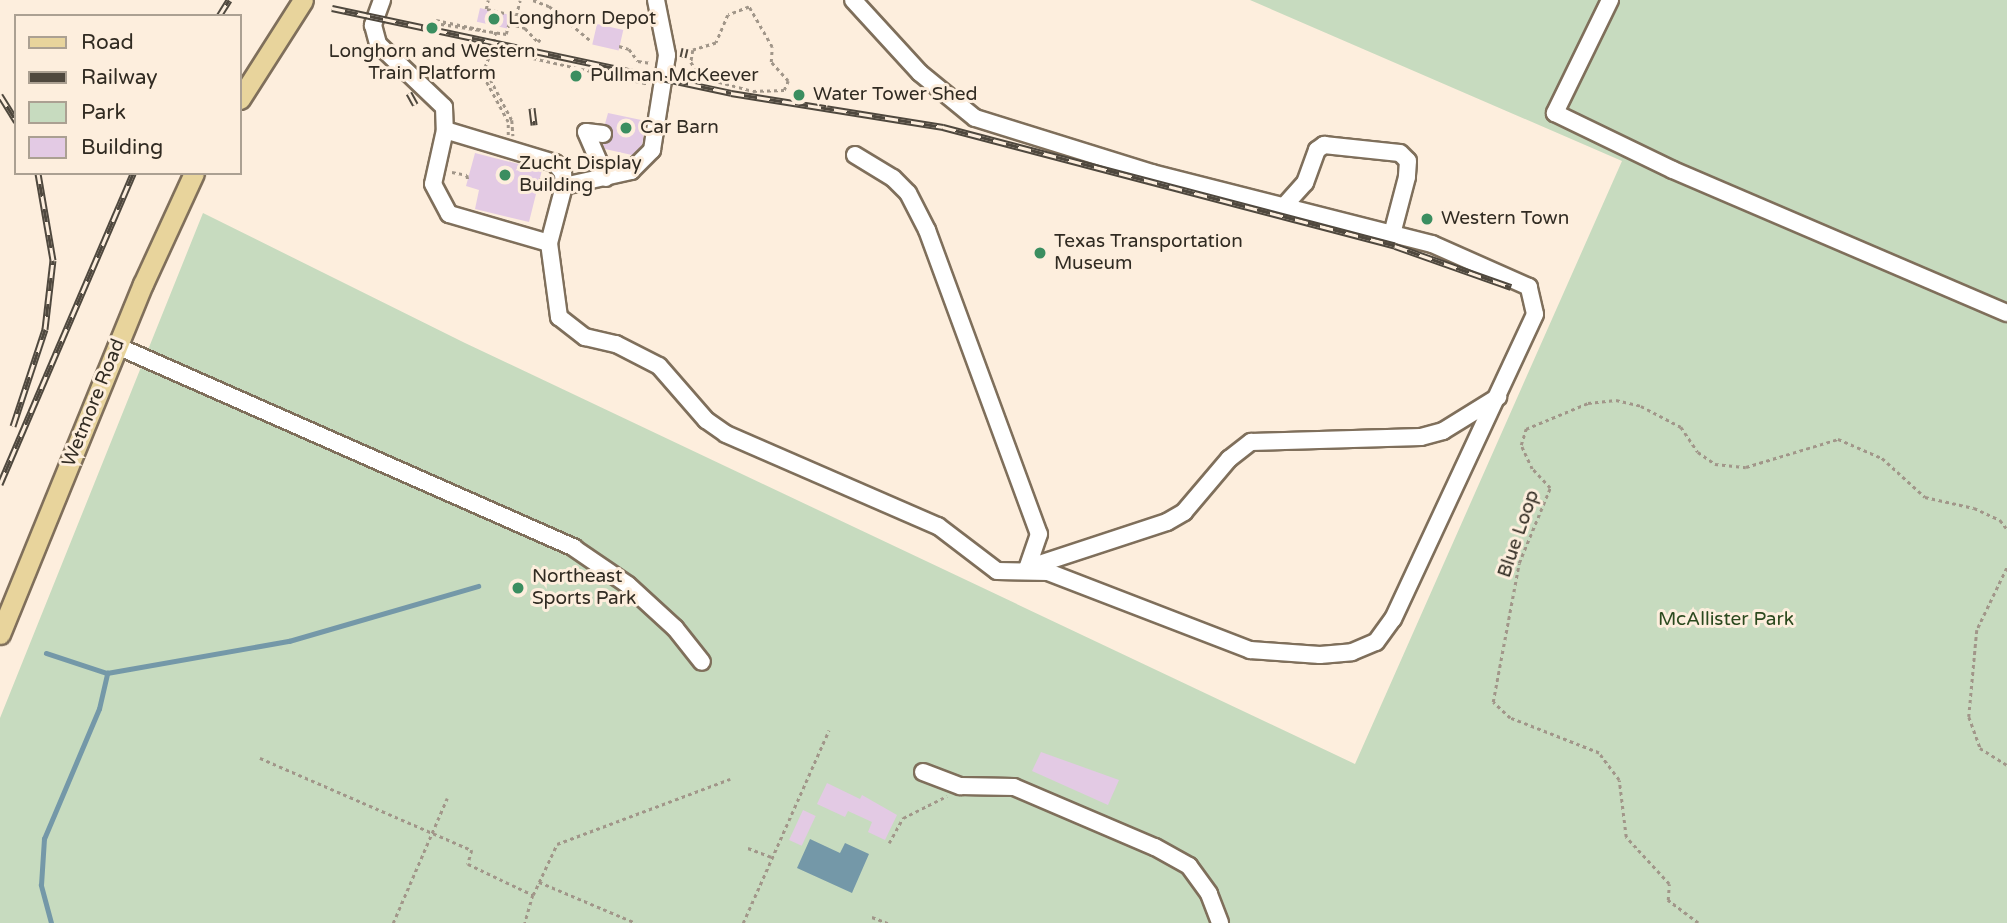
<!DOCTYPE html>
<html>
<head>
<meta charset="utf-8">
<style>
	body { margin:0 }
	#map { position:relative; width:2007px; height:923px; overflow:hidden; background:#fdeedd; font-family:"Varela Round",sans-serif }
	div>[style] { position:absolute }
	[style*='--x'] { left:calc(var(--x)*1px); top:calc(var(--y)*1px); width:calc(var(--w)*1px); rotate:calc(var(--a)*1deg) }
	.green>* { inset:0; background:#c7dbbf }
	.water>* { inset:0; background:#7498a8 }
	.stream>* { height:4.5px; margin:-2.25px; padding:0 2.25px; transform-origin:2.25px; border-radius:2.25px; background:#7498a8 }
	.building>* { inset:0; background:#e3cae4; transform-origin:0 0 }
	.path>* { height:2.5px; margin-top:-1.25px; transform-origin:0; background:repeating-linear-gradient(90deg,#a19689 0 3.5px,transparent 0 7px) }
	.roads { filter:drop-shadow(2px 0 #7f6f5b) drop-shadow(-2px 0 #7f6f5b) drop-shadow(0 2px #7f6f5b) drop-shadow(0 -2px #7f6f5b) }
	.minor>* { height:16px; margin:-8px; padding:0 8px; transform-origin:8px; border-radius:8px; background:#fff }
	.major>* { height:19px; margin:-9.5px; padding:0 9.5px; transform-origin:9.5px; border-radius:9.5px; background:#e8d49c }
	.rail>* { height:7px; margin-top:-3.5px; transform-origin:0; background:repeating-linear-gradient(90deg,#fdeedd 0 13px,#4f483e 0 26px); box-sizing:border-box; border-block:2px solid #4f483e }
	.dots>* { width:19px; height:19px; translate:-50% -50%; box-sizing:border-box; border:4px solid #fdeedd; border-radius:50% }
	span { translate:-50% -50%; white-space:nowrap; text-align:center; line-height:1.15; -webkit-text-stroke:6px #fdeedd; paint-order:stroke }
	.poi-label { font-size:19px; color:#312b22 }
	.left { translate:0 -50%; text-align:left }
	.street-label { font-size:19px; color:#312b22 }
	.park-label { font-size:19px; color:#2b491e }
	.legend { position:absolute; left:14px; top:14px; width:228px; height:161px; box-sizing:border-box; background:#fdeedd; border:2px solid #aba092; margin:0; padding:9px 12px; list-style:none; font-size:21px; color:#312b22 }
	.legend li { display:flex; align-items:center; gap:14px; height:35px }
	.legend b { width:35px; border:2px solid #aba092 }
</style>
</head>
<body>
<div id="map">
	<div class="green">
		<div style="clip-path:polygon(1250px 0,2007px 0,2007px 923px,0 923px,0 718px,203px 213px,465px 343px,1355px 764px,1622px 161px)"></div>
	</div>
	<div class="water">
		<div style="clip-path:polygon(810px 839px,840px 853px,845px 843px,869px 854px,852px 893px,797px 868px)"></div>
	</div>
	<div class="stream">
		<div style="--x:46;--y:653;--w:64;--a:18.2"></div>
		<div style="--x:107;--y:673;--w:185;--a:-10"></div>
		<div style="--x:289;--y:641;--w:197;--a:-16.2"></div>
		<div style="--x:51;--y:923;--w:39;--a:-105"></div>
		<div style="--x:41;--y:885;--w:46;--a:-86.3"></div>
		<div style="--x:44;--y:839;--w:141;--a:-67.1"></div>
		<div style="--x:99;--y:709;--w:37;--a:-77"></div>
	</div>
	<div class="building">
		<div style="left:480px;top:8px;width:31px;height:14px;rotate:13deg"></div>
		<div style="left:597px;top:24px;width:27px;height:21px;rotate:13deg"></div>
		<div style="clip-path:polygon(608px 113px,646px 121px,642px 145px,632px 155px,605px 149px,603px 144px,613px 135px,605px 124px)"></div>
		<div style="clip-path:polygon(475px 153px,542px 170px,529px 222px,475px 209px,479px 190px,466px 186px)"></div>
		<div style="clip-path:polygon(1041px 752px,1119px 780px,1108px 805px,1032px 771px)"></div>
		<div style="clip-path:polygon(827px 783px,860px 799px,862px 795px,897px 815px,885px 840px,868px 832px,872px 822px,848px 811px,845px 817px,817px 804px)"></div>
		<div style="left:803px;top:810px;width:14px;height:33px;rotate:25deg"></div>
	</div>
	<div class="path">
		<div style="--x:533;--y:0;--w:17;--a:21"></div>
		<div style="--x:549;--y:6;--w:55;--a:39.8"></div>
		<div style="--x:511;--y:15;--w:5;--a:11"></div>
		<div style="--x:516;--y:16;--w:16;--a:-76"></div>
		<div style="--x:436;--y:20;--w:48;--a:12"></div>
		<div style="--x:509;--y:23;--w:17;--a:17"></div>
		<div style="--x:525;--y:28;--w:19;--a:47"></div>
		<div style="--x:538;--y:42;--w:5;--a:-53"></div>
		<div style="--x:441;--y:24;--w:66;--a:8.7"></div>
		<div style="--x:506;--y:34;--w:20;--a:-75"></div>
		<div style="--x:511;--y:15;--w:26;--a:-167"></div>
		<div style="--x:486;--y:9;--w:9;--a:-77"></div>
		<div style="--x:496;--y:32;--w:17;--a:103"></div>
		<div style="--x:492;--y:49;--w:20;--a:24"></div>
		<div style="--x:619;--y:46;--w:10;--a:17"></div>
		<div style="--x:629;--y:49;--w:15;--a:53"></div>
		<div style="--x:638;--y:61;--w:13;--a:9"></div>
		<div style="--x:484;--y:67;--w:60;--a:62.2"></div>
		<div style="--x:512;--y:120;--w:16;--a:86"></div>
		<div style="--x:678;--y:71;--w:18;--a:-3"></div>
		<div style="--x:696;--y:70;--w:19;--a:32"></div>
		<div style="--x:712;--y:80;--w:42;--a:15"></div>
		<div style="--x:753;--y:91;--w:31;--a:-2"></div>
		<div style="--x:784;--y:90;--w:10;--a:-66"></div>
		<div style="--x:788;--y:81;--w:25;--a:-132"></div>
		<div style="--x:771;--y:62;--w:15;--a:-86"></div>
		<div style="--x:772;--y:47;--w:46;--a:-119.9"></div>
		<div style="--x:749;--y:7;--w:22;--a:159"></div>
		<div style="--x:728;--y:15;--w:30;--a:113"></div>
		<div style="--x:716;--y:43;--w:24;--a:163"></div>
		<div style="--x:693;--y:50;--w:12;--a:99"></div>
		<div style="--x:691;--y:62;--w:9;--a:58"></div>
		<div style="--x:595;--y:73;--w:8;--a:30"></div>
		<div style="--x:612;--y:76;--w:9;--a:36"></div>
		<div style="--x:508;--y:135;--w:13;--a:-90"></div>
		<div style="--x:508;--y:122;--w:55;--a:-118.4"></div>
		<div style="--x:482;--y:74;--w:27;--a:-68"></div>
		<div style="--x:492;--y:49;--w:160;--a:12.6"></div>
		<div style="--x:452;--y:172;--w:15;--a:11"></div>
		<div style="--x:467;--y:175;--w:5;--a:79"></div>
		<div style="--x:539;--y:179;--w:11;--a:10"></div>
		<div style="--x:2007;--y:568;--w:69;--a:115.8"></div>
		<div style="--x:1977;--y:630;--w:87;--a:95.3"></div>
		<div style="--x:1969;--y:717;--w:33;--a:70"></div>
		<div style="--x:1980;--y:748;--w:32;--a:32"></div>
		<div style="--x:260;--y:758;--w:231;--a:23.5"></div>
		<div style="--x:472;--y:850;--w:15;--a:106"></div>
		<div style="--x:468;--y:864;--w:72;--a:25.5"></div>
		<div style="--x:533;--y:895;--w:29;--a:106"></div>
		<div style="--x:889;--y:843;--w:29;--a:-61"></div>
		<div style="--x:903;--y:818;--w:49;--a:-26.6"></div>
		<div style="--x:748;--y:848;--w:25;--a:21"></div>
		<div style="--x:539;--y:882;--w:105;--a:22.9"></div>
		<div style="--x:533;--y:895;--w:56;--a:-64.8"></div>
		<div style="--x:557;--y:844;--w:185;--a:-20.6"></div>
		<div style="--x:872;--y:917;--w:17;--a:21"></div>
		<div style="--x:393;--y:923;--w:136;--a:-66.6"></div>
		<div style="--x:743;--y:923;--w:211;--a:-66"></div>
		<div style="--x:1698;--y:923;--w:38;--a:-143"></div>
		<div style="--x:1668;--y:900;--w:16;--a:-86"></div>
		<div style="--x:1669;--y:884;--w:64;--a:-132.5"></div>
		<div style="--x:1626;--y:837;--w:57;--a:-97"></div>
		<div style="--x:1619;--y:780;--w:34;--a:-127"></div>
		<div style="--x:1599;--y:753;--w:96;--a:-158.5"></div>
		<div style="--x:1510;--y:718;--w:23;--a:-137"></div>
		<div style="--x:1493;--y:702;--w:141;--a:-79.4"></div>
		<div style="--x:1519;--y:563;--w:81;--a:-67.5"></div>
		<div style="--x:1550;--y:488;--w:26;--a:-133"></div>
		<div style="--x:1532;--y:469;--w:26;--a:-115"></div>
		<div style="--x:1521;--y:445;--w:17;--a:-73"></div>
		<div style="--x:1526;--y:429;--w:67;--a:-22.8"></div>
		<div style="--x:1588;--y:403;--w:28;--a:-6"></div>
		<div style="--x:1616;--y:400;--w:26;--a:13"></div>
		<div style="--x:1641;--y:406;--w:45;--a:27.7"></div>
		<div style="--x:1681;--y:427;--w:30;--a:56"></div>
		<div style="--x:1698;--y:452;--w:21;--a:35"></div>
		<div style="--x:1715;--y:464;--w:31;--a:6"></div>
		<div style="--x:1746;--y:467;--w:96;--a:-16.9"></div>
		<div style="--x:1838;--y:439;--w:48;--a:23.4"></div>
		<div style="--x:1882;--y:458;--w:58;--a:42.2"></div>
		<div style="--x:1925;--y:497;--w:50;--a:12.7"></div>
		<div style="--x:1974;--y:508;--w:29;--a:25"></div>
		<div style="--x:2000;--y:520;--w:11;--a:52"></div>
	</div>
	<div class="roads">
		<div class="minor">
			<div style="--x:382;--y:0;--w:27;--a:110"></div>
			<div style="--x:373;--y:25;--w:20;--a:75"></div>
			<div style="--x:378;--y:44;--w:91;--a:43.7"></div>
			<div style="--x:444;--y:107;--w:23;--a:88"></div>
			<div style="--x:445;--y:130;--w:115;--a:16.7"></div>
			<div style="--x:555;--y:163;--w:13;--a:51"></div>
			<div style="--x:563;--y:173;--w:13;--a:86"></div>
			<div style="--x:564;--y:186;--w:69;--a:-12.6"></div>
			<div style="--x:631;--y:171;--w:30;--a:-45"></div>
			<div style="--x:652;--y:150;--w:96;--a:-81"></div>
			<div style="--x:667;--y:55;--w:56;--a:-101.3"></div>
			<div style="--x:1610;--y:0;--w:126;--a:116"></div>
			<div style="--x:1555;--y:113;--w:131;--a:25.8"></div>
			<div style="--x:1673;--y:170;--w:363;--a:23.2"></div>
			<div style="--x:445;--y:130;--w:55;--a:102.5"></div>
			<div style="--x:433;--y:184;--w:34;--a:62"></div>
			<div style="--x:449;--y:214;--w:104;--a:16.2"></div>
			<div style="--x:603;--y:134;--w:17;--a:-173"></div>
			<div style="--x:586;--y:132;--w:50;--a:66.5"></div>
			<div style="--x:855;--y:155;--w:44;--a:31.2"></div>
			<div style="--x:893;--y:178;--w:21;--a:45"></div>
			<div style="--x:908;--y:193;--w:42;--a:62.8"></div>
			<div style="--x:927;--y:230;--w:324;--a:69.8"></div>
			<div style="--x:1039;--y:534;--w:36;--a:109"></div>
			<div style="--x:564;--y:186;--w:59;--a:104.7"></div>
			<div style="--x:549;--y:243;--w:75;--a:82.3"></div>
			<div style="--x:559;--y:317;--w:33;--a:38"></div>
			<div style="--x:585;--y:337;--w:32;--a:13"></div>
			<div style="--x:616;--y:344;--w:48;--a:27.1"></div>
			<div style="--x:659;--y:366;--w:72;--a:49"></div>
			<div style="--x:706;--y:420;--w:24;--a:35"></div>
			<div style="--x:726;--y:434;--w:231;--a:23.5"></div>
			<div style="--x:938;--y:526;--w:74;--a:37.3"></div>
			<div style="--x:997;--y:571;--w:51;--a:1.1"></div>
			<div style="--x:1048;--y:572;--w:217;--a:21.1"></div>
			<div style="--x:1250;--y:650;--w:70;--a:4.1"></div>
			<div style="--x:1320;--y:655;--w:32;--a:-5"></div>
			<div style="--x:1352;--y:652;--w:26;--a:-23"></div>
			<div style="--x:1376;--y:642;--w:29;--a:-54"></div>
			<div style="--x:1393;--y:619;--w:336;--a:-65"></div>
			<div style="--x:1535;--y:314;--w:28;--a:-103"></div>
			<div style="--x:1529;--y:287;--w:106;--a:-156.1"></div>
			<div style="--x:1432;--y:244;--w:289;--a:-165.8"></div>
			<div style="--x:1152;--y:173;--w:185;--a:-162.7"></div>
			<div style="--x:975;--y:118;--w:71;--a:-140.7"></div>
			<div style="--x:920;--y:73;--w:99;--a:-132.5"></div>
			<div style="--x:1285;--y:205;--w:30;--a:-48"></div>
			<div style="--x:1305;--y:183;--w:35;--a:-70"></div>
			<div style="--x:1317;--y:150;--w:9;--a:-36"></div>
			<div style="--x:1324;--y:145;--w:76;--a:6"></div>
			<div style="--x:1400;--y:153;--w:11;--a:45"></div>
			<div style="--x:1408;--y:161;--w:16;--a:94"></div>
			<div style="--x:1407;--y:177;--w:59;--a:104.7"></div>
			<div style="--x:117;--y:346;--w:500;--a:23.8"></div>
			<div style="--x:574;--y:548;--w:65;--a:34.4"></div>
			<div style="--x:628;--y:585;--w:64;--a:42.5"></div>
			<div style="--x:675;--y:628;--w:43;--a:51.5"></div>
			<div style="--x:1027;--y:568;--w:147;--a:-18.2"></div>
			<div style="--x:1167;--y:522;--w:20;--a:-30"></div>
			<div style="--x:1184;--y:512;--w:70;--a:-49.7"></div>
			<div style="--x:1229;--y:459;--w:28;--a:-38"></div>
			<div style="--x:1251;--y:442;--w:170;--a:-1.7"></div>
			<div style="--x:1421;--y:437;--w:23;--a:-15"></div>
			<div style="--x:1443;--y:431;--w:65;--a:-31.7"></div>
			<div style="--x:923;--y:772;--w:40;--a:21"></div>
			<div style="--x:960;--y:786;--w:54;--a:1.1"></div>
			<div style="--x:1014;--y:787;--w:153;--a:23.1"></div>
			<div style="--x:1155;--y:847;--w:39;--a:29"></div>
			<div style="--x:1189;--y:866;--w:34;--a:54"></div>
			<div style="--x:1209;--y:894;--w:31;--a:69"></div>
		</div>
		<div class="major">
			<div style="--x:240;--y:99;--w:117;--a:-57.5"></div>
			<div style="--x:0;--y:634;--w:378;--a:-67.8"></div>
			<div style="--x:143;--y:284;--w:122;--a:-65.3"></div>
		</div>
	</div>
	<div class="rail">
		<div style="--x:332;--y:8;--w:408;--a:12"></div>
		<div style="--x:731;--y:93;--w:215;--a:9.1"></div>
		<div style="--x:943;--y:127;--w:467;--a:14.7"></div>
		<div style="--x:1395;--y:246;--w:123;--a:19.5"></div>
		<div style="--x:219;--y:16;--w:19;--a:-58"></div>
		<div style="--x:683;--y:57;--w:9;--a:-77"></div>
		<div style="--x:409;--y:93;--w:13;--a:61"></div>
		<div style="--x:0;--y:95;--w:31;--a:58"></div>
		<div style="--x:532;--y:108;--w:17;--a:83"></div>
		<div style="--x:13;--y:426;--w:102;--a:-71.7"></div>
		<div style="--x:45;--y:329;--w:69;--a:-83.4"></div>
		<div style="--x:53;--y:260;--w:88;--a:-99.8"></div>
		<div style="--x:0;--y:484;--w:338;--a:-66.8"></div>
	</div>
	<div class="dots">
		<div style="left:494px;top:19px;background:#3b8e60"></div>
		<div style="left:432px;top:28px;background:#3b8e60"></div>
		<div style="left:576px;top:76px;background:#3b8e60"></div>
		<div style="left:799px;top:95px;background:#3b8e60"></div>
		<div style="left:626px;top:128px;background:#3b8e60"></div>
		<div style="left:505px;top:175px;background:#3b8e60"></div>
		<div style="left:1427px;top:219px;background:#3b8e60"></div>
		<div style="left:1040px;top:253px;background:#3b8e60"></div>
		<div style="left:518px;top:588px;background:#3b8e60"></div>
	</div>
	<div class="poi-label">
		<span class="left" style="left:508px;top:19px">Longhorn Depot</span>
		<span style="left:432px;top:63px">Longhorn and Western<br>Train Platform</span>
		<span class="left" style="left:590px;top:76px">Pullman McKeever</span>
		<span class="left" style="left:813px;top:95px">Water Tower Shed</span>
		<span class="left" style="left:640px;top:128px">Car Barn</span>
		<span class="left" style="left:519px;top:175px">Zucht Display<br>Building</span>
		<span class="left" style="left:1441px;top:219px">Western Town</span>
		<span class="left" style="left:1054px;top:253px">Texas Transportation<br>Museum</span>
		<span class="left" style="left:532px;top:588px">Northeast<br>Sports Park</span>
	</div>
	<div class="street-label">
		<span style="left:94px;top:403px;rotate:-68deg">Wetmore Road</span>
		<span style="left:1519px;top:534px;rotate:-71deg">Blue Loop</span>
	</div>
	<div class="park-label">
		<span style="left:1726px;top:620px">McAllister Park</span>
	</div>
	<ul class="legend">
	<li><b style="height:9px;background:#e8d49c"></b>Road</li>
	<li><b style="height:9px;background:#4f483e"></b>Railway</li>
	<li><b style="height:19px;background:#c7dbbf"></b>Park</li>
	<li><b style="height:19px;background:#e3cae4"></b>Building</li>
	</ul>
</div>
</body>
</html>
